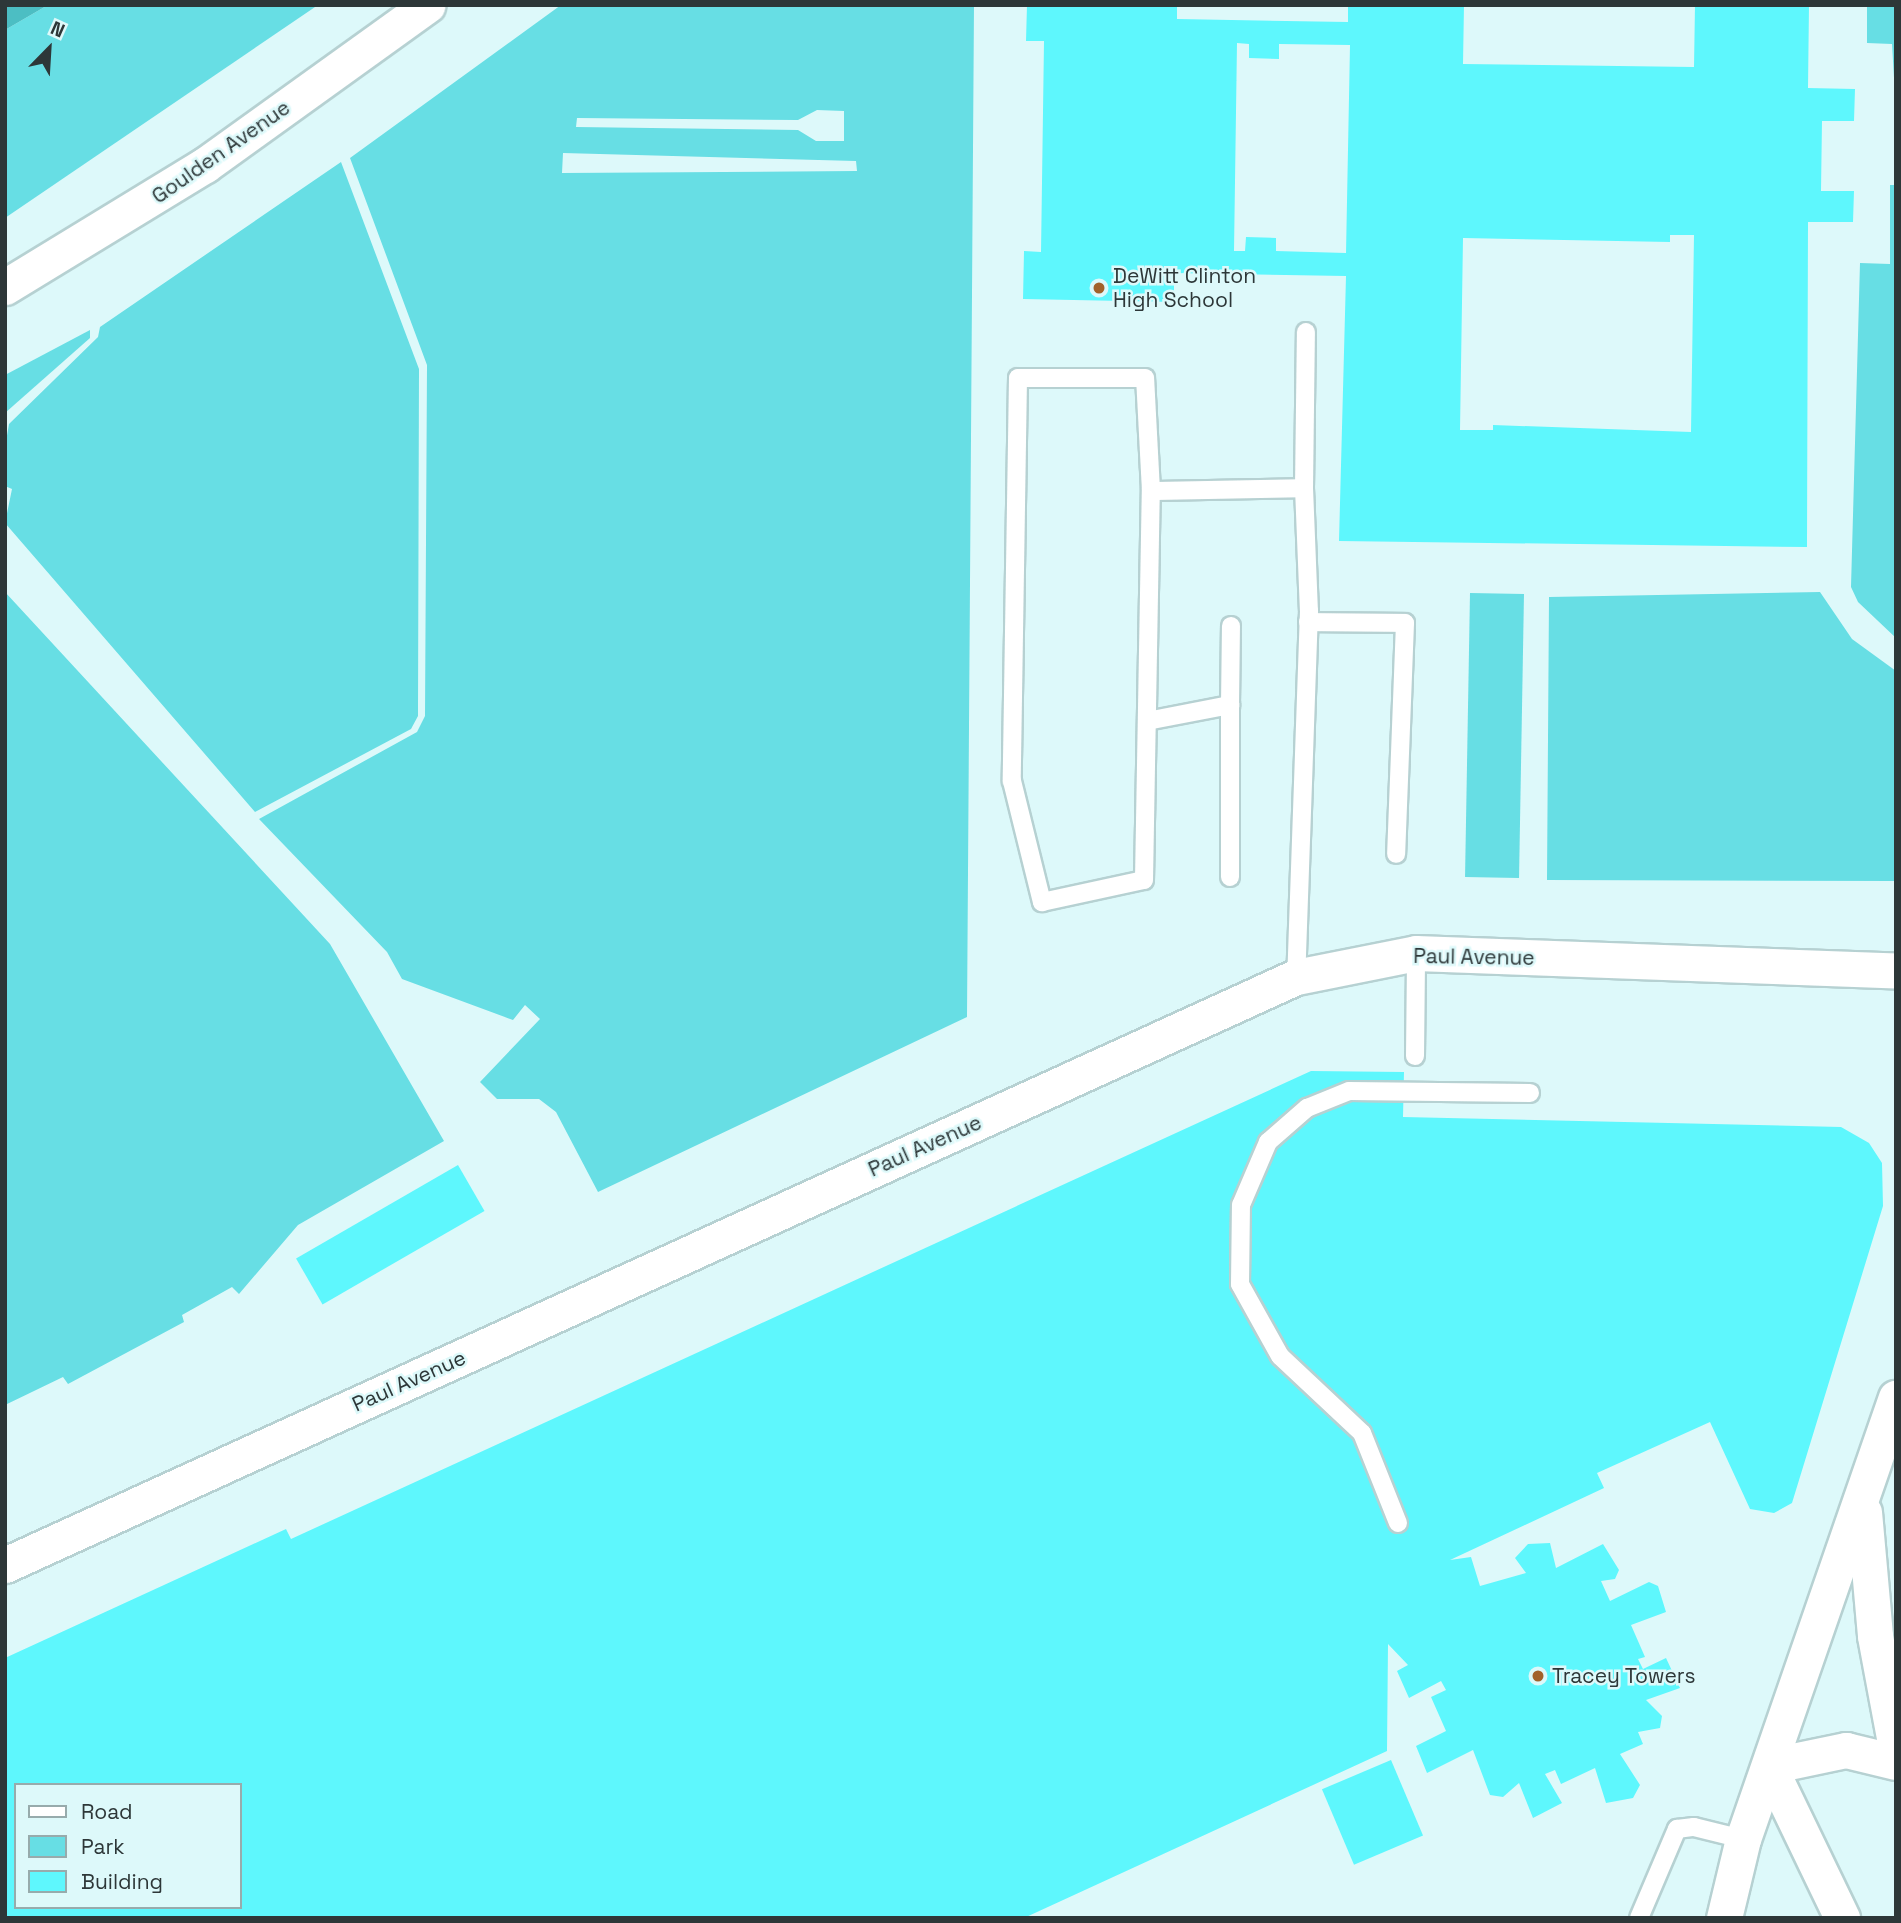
<!DOCTYPE html>
<html>
<head>
<meta charset="utf-8">
<style>
	body { margin:0 }
	#map { position:relative; width:1901px; height:1923px; overflow:hidden; background:#ddf9fa; font-family:"Space Grotesk",sans-serif }
	div>[style] { position:absolute }
	[style*='--x'] { left:calc(var(--x)*1px); top:calc(var(--y)*1px); width:calc(var(--w)*1px); rotate:calc(var(--a)*1deg) }
	.green>* { inset:0; background:#67dee4; transform-origin:0 0 }
	.water>* { inset:0; background:#4cbec3 }
	.building>* { inset:0; background:#5ef7fd; transform-origin:0 0 }
	.roads { filter:drop-shadow(2px 0 #b6d1d2) drop-shadow(-2px 0 #b6d1d2) drop-shadow(0 2px #b6d1d2) drop-shadow(0 -2px #b6d1d2) }
	.lane>* { height:18px; margin:-9px; padding:0 9px; transform-origin:9px; border-radius:9px; background:#fff }
	.street>* { height:35px; margin:-17.5px; padding:0 17.5px; transform-origin:17.5px; border-radius:17.5px; background:#fff }
	.dots>* { width:19px; height:19px; translate:-50% -50%; box-sizing:border-box; border:4px solid #ddf9fa; border-radius:50% }
	span { translate:-50% -50%; white-space:nowrap; text-align:center; line-height:1.15; -webkit-text-stroke:5px #ddf9fa; paint-order:stroke }
	.street-label { font-size:21px; color:#2d3738 }
	.poi-label { font-size:21px; color:#2d3738 }
	.left { translate:0 -50%; text-align:left }
	.frame { position:absolute; inset:0; border:7px solid #2d3738; pointer-events:none }
	.legend { position:absolute; left:14px; top:1783px; width:228px; height:126px; box-sizing:border-box; background:#ddf9fa; border:2px solid #97abac; margin:0; padding:9px 12px; list-style:none; font-size:21px; color:#2d3738 }
	.legend li { display:flex; align-items:center; gap:14px; height:35px }
	.legend b { width:35px; border:2px solid #97abac }
	.north { position:absolute; left:14px; top:14px; width:70px; height:70px; -webkit-text-stroke:5px #ddf9fa; paint-order:stroke; rotate:24deg; font-size:19px; font-weight:700; line-height:28px; text-align:center; color:#2d3738 }
	.north::after { content:''; display:block; margin:auto; width:24px; height:32px; background:#2d3738; clip-path:polygon(50% 0,100% 100%,50% 72%,0 100%) }
</style>
</head>
<body>
<div id="map">
	<div class="green">
		<div style="clip-path:polygon(48px 5px,318px 5px,5px 218px,5px 30px)"></div>
		<div style="clip-path:polygon(evenodd,561px 5px,974px 5px,967px 1017px,598px 1192px,556px 1112px,539px 1099px,497px 1099px,480px 1082px,540px 1019px,525px 1005px,513px 1020px,402px 979px,387px 952px,259px 819px,417px 732px,425px 716px,427px 365px,350px 158px,561px 5px,817px 110px,844px 111px,844px 141px,816px 141px,798px 130px,576px 127px,577px 118px,798px 120px,817px 110px,561px 5px,563px 153px,856px 161px,857px 171px,562px 173px,563px 153px)"></div>
		<div style="clip-path:polygon(1867px 5px,1896px 5px,1896px 112px,1892px 44px,1867px 43px)"></div>
		<div style="clip-path:polygon(341px 162px,419px 369px,418px 716px,411px 729px,255px 812px,5px 523px,12px 489px,5px 486px,5px 447px,9px 424px,98px 337px,100px 327px)"></div>
		<div style="clip-path:polygon(1890px 185px,1896px 185px,1896px 638px,1858px 602px,1851px 587px,1860px 263px,1890px 264px)"></div>
		<div style="clip-path:polygon(90px 330px,90px 338px,5px 413px,5px 375px)"></div>
		<div style="clip-path:polygon(5px 592px,330px 944px,444px 1141px,298px 1225px,239px 1294px,232px 1287px,182px 1315px,184px 1322px,68px 1384px,63px 1377px,5px 1405px)"></div>
		<div style="clip-path:polygon(1820px 592px,1852px 639px,1896px 671px,1896px 881px,1547px 880px,1549px 597px)"></div>
		<div style="left:1470px;top:593px;width:54px;height:284px;rotate:1deg"></div>
	</div>
	<div class="water">
		<div style="clip-path:polygon(5px 5px,48px 5px,5px 30px)"></div>
	</div>
	<div class="building">
		<div style="clip-path:polygon(evenodd,1027px 5px,1177px 5px,1177px 19px,1348px 22px,1348px 5px,1464px 5px,1463px 64px,1694px 67px,1695px 5px,1809px 5px,1808px 88px,1855px 89px,1854px 121px,1822px 121px,1821px 191px,1854px 191px,1853px 222px,1808px 222px,1807px 547px,1339px 541px,1346px 276px,1174px 273px,1174px 302px,1023px 299px,1024px 251px,1041px 252px,1044px 41px,1026px 41px,1027px 5px,1237px 43px,1249px 44px,1249px 58px,1279px 59px,1279px 44px,1350px 45px,1346px 253px,1276px 251px,1276px 238px,1246px 237px,1245px 251px,1234px 251px,1237px 43px,1027px 5px,1670px 235px,1694px 235px,1691px 432px,1493px 425px,1493px 430px,1460px 430px,1463px 238px,1670px 242px,1670px 235px)"></div>
		<div style="clip-path:polygon(evenodd,1311px 1071px,1404px 1072px,1403px 1117px,1841px 1127px,1869px 1143px,1882px 1163px,1883px 1206px,1792px 1503px,1774px 1513px,1750px 1509px,1710px 1422px,1597px 1473px,1604px 1488px,1450px 1560px,1471px 1557px,1480px 1586px,1526px 1573px,1515px 1558px,1528px 1544px,1550px 1543px,1556px 1568px,1603px 1544px,1619px 1570px,1615px 1579px,1601px 1581px,1610px 1601px,1649px 1582px,1658px 1586px,1666px 1612px,1631px 1625px,1645px 1657px,1638px 1659px,1643px 1669px,1666px 1658px,1680px 1688px,1646px 1700px,1662px 1716px,1660px 1728px,1638px 1732px,1643px 1744px,1620px 1754px,1640px 1785px,1633px 1798px,1606px 1803px,1595px 1768px,1561px 1784px,1555px 1770px,1545px 1774px,1562px 1803px,1533px 1818px,1519px 1783px,1503px 1797px,1490px 1795px,1473px 1750px,1427px 1773px,1416px 1746px,1446px 1731px,1431px 1697px,1446px 1690px,1441px 1681px,1409px 1698px,1397px 1671px,1408px 1665px,1388px 1644px,1387px 1751px,1024px 1918px,5px 1918px,5px 1658px,286px 1529px,291px 1539px,1311px 1071px,16px 1785px,240px 1785px,240px 1907px,16px 1907px,16px 1785px)"></div>
		<div style="left:458px;top:1165px;width:53px;height:187px;rotate:60deg"></div>
		<div style="left:1391px;top:1760px;width:82px;height:75px;rotate:67deg"></div>
	</div>
	<div class="roads">
		<div class="lane">
			<div style="--x:1304;--y:488;--w:156;--a:-89.3"></div>
			<div style="--x:1151;--y:491;--w:113;--a:-93"></div>
			<div style="--x:1145;--y:378;--w:127;--a:180"></div>
			<div style="--x:1018;--y:378;--w:403;--a:90.9"></div>
			<div style="--x:1012;--y:781;--w:125;--a:76.1"></div>
			<div style="--x:1042;--y:902;--w:104;--a:-12.2"></div>
			<div style="--x:1144;--y:880;--w:389;--a:-89"></div>
			<div style="--x:1151;--y:491;--w:153;--a:-1.1"></div>
			<div style="--x:1304;--y:488;--w:123;--a:87.7"></div>
			<div style="--x:1309;--y:611;--w:366;--a:92"></div>
			<div style="--x:1308;--y:622;--w:97;--a:0.6"></div>
			<div style="--x:1405;--y:623;--w:231;--a:92.2"></div>
			<div style="--x:1147;--y:721;--w:85;--a:-10.9"></div>
			<div style="--x:1230;--y:705;--w:79;--a:-89.3"></div>
			<div style="--x:1230;--y:877;--w:172;--a:-90"></div>
			<div style="--x:1415;--y:1056;--w:103;--a:-89.4"></div>
			<div style="--x:1398;--y:1523;--w:97;--a:-111.8"></div>
			<div style="--x:1362;--y:1433;--w:112;--a:-136.8"></div>
			<div style="--x:1280;--y:1356;--w:82;--a:-119.1"></div>
			<div style="--x:1240;--y:1284;--w:79;--a:-89.3"></div>
			<div style="--x:1241;--y:1205;--w:69;--a:-66.8"></div>
			<div style="--x:1268;--y:1142;--w:52;--a:-41.1"></div>
			<div style="--x:1307;--y:1108;--w:45;--a:-22"></div>
			<div style="--x:1349;--y:1091;--w:181;--a:0.6"></div>
			<div style="--x:1639;--y:1918;--w:97;--a:-66.9"></div>
			<div style="--x:1677;--y:1829;--w:17;--a:-7"></div>
			<div style="--x:1694;--y:1827;--w:50;--a:13.8"></div>
		</div>
		<div class="street">
			<div style="--x:5;--y:287;--w:234;--a:-31.4"></div>
			<div style="--x:205;--y:165;--w:274;--a:-35.7"></div>
			<div style="--x:1864;--y:1512;--w:124;--a:84.9"></div>
			<div style="--x:1875;--y:1636;--w:114;--a:79.4"></div>
			<div style="--x:5;--y:1565;--w:1419;--a:-24.49"></div>
			<div style="--x:1296;--y:977;--w:122;--a:-11.3"></div>
			<div style="--x:1416;--y:953;--w:480;--a:2.1"></div>
			<div style="--x:1769;--y:1766;--w:169;--a:64.3"></div>
			<div style="--x:1769;--y:1766;--w:79;--a:-11.7"></div>
			<div style="--x:1846;--y:1750;--w:51;--a:13.5"></div>
			<div style="--x:1724;--y:1918;--w:81;--a:-76.5"></div>
			<div style="--x:1743;--y:1839;--w:467;--a:-70.9"></div>
		</div>
	</div>
	<div class="dots">
		<div style="left:1099px;top:288px;background:#a1622a"></div>
		<div style="left:1538px;top:1676px;background:#a1622a"></div>
	</div>
	<div class="street-label">
		<span style="left:221px;top:152px;rotate:-35deg">Goulden Avenue</span>
		<span style="left:1474px;top:957px;rotate:1deg">Paul Avenue</span>
		<span style="left:925px;top:1146px;rotate:-24deg">Paul Avenue</span>
		<span style="left:409px;top:1381px;rotate:-24deg">Paul Avenue</span>
	</div>
	<div class="poi-label">
		<span class="left" style="left:1113px;top:288px">DeWitt Clinton<br>High School</span>
		<span class="left" style="left:1552px;top:1676px">Tracey Towers</span>
	</div>
	<div class="frame"></div>
	<ul class="legend">
	<li><b style="height:9px;background:#fff"></b>Road</li>
	<li><b style="height:19px;background:#67dee4"></b>Park</li>
	<li><b style="height:19px;background:#5ef7fd"></b>Building</li>
	</ul>
	<div class="north">N</div>
</div>
</body>
</html>
